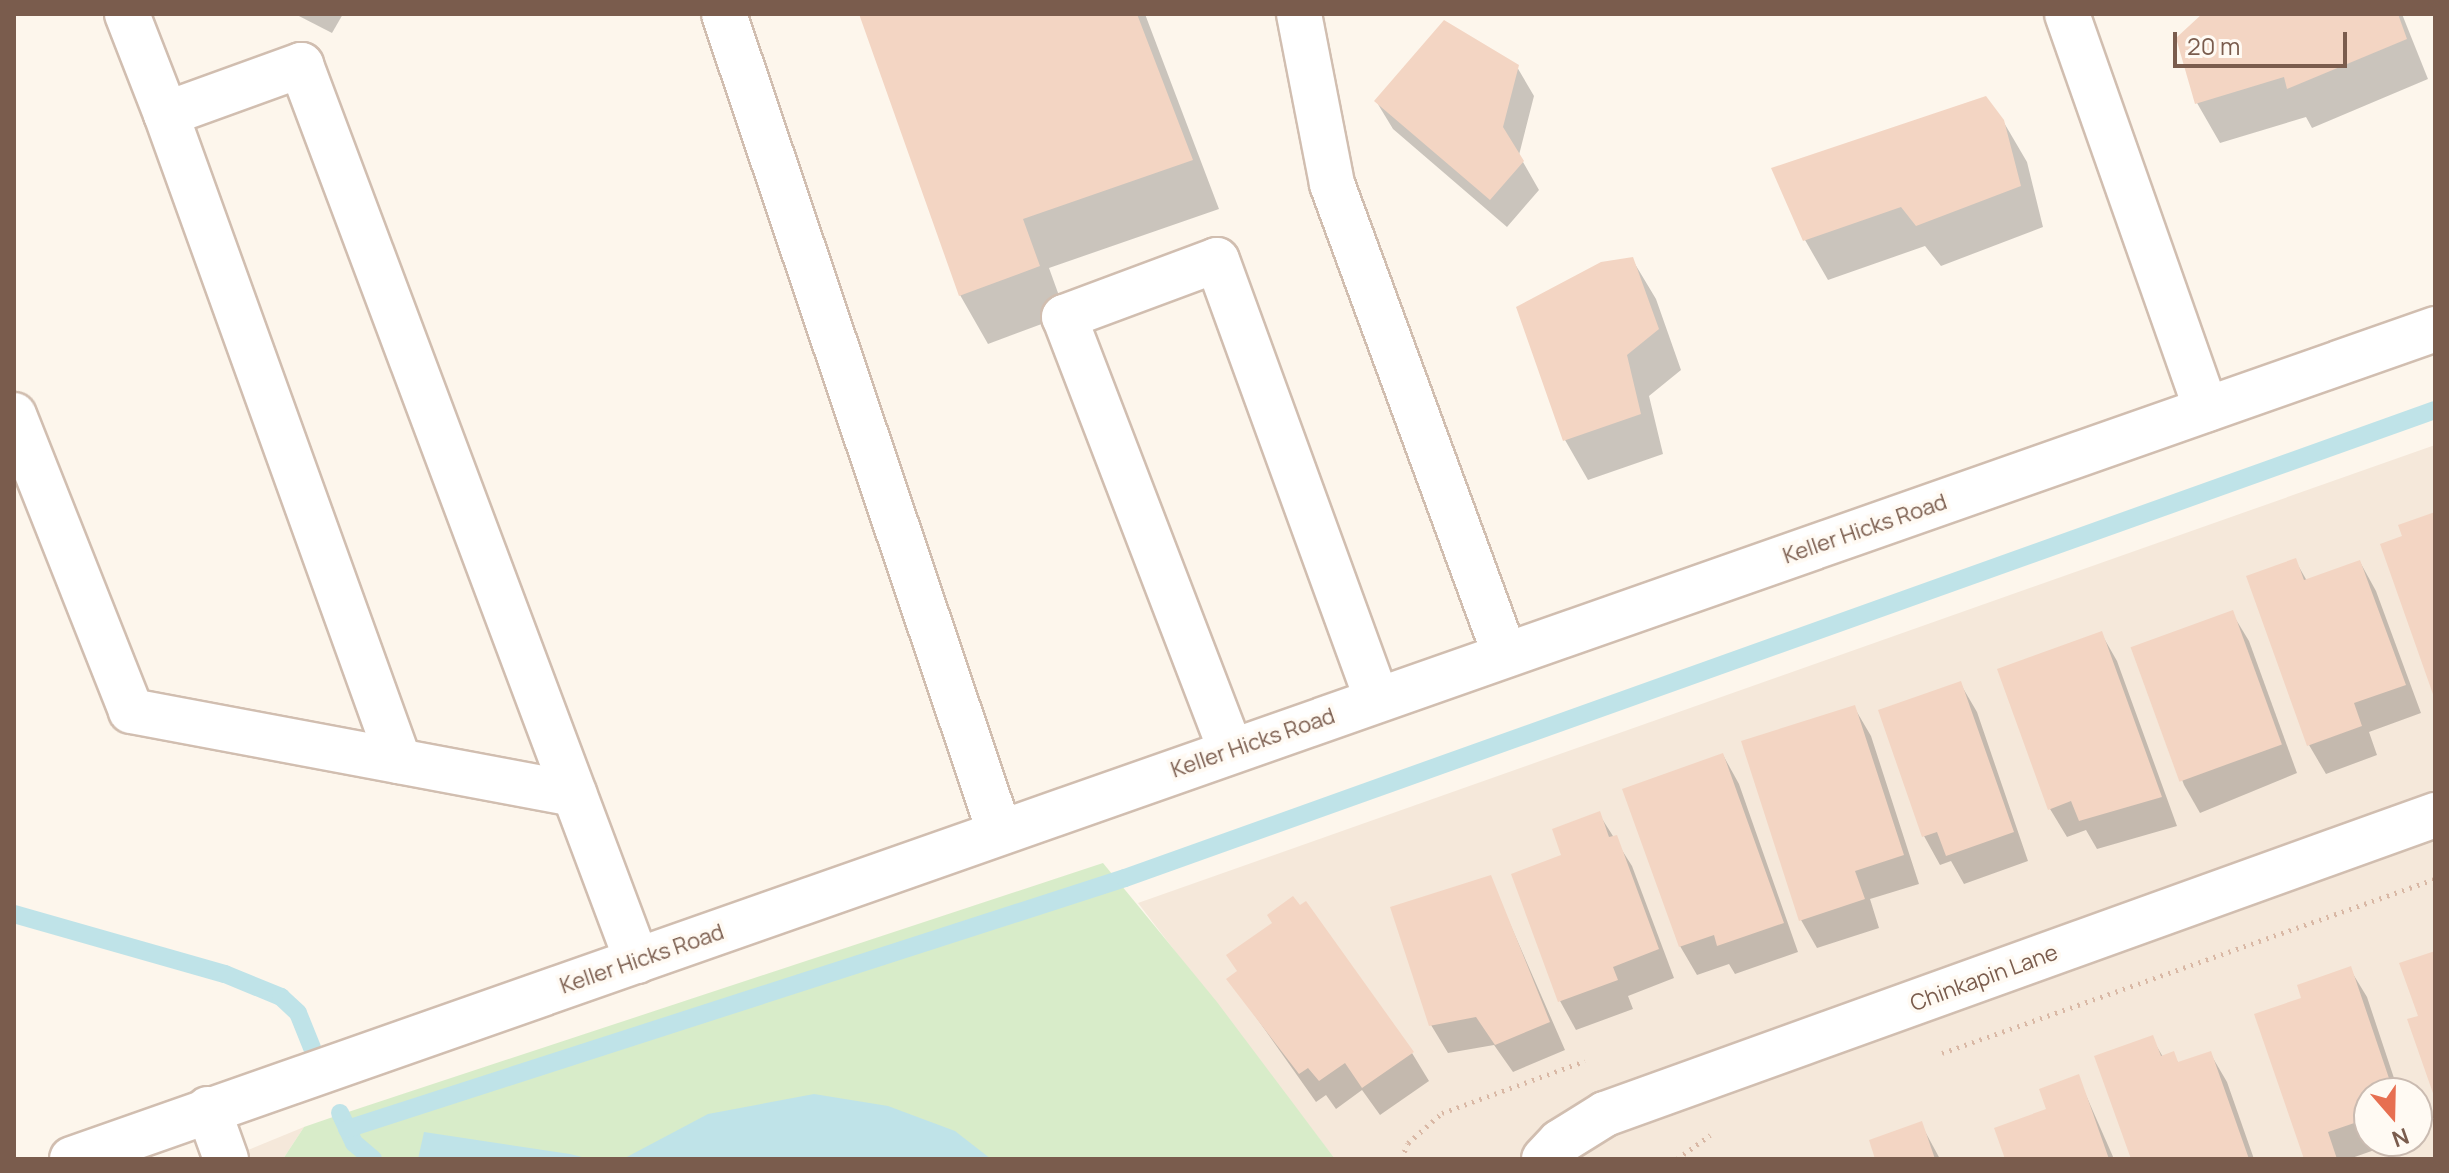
<!DOCTYPE html>
<html>
<head>
<meta charset="utf-8">
<style>
	body { margin:0 }
	#map { position:relative; width:2449px; height:1173px; overflow:hidden; background:#fdf6ec; font-family:Manrope,sans-serif }
	div>[style] { position:absolute }
	[style*='--x'] { left:calc(var(--x)*1px); top:calc(var(--y)*1px); width:calc(var(--w)*1px); rotate:calc(var(--a)*1deg) }
	.residential>* { inset:0; background:#f5e8da }
	.green>* { inset:0; background:#d8ecc9 }
	.water>* { inset:0; background:#bfe3e8 }
	.shadow>* { inset:0; background:#0003 }
	.stream>* { height:18px; margin:-9px; padding:0 9px; transform-origin:9px; border-radius:9px; background:#bfe3e8 }
	.building>* { inset:0; background:#f3d5c3; transform-origin:0 0 }
	.path>* { height:5px; margin-top:-2.5px; transform-origin:0; background:repeating-linear-gradient(90deg,#d9b8a5 0 2px,transparent 0 8px) }
	.roads { filter:drop-shadow(2px 0 #d1beb0) drop-shadow(-2px 0 #d1beb0) drop-shadow(0 2px #d1beb0) drop-shadow(0 -2px #d1beb0) }
	.minor>* { height:44px; margin:-22px; padding:0 22px; transform-origin:22px; border-radius:22px; background:#fff }
	span { translate:-50% -50%; white-space:nowrap; text-align:center; line-height:1.15; -webkit-text-stroke:7px #fffaf3; paint-order:stroke }
	.street-label { font-size:22px; color:#7a5c4d }
	.frame { position:absolute; inset:0; border:16px solid #7a5c4d; pointer-events:none }
	.north { position:absolute; left:2353px; top:1077px; width:80px; height:80px; box-sizing:border-box; background:#fffaf3; border:2px solid #cabbb1; border-radius:50%; rotate:160deg; font-size:22px; font-weight:700; line-height:32px; text-align:center; color:#7a5c4d }
	.north::after { content:''; display:block; margin:auto; width:28px; height:36px; background:#e76f51; clip-path:polygon(50% 0,100% 100%,50% 72%,0 100%) }
	.scale { position:absolute; left:2173px; top:32px; width:174px; height:36px; box-sizing:border-box; border:4px solid #7a5c4d; border-top:0; padding-left:10px; font-size:24px; line-height:28px; white-space:nowrap; color:#7a5c4d; -webkit-text-stroke:6px #fffaf3; paint-order:stroke }
</style>
</head>
<body>
<div id="map">
	<div class="residential">
		<div style="clip-path:polygon(evenodd,2435px 445px,2435px 1159px,1335px 1159px,1138px 903px,2435px 445px,2369px 1093px,2417px 1093px,2417px 1141px,2369px 1141px,2369px 1093px)"></div>
		<div style="clip-path:polygon(304px 1127px,283px 1159px,226px 1159px)"></div>
	</div>
	<div class="green">
		<div style="clip-path:polygon(1103px 863px,1217px 1002px,1335px 1159px,283px 1159px,304px 1127px,330px 1118px)"></div>
	</div>
	<div class="water">
		<div style="clip-path:polygon(814px 1094px,888px 1106px,955px 1131px,991px 1159px,623px 1159px,708px 1114px)"></div>
		<div style="clip-path:polygon(424px 1132px,570px 1154px,590px 1159px,418px 1159px)"></div>
	</div>
	<div class="shadow">
		<div style="clip-path:polygon(295px 14px,343px 14px,332px 33px)"></div>
		<div style="clip-path:polygon(861px 14px,1145px 14px,1219px 209px,1049px 268px,1066px 315px,988px 344px,960px 295px)"></div>
		<div style="clip-path:polygon(2205px 14px,2402px 14px,2428px 79px,2312px 128px,2306px 117px,2220px 143px,2197px 103px)"></div>
		<div style="clip-path:polygon(1517px 67px,1534px 96px,1519px 155px,1539px 190px,1507px 227px,1393px 129px,1376px 101px)"></div>
		<div style="clip-path:polygon(2003px 121px,2027px 162px,2043px 227px,1941px 266px,1925px 246px,1828px 280px,1805px 240px)"></div>
		<div style="clip-path:polygon(1632px 259px,1656px 299px,1681px 370px,1649px 396px,1663px 454px,1588px 480px,1565px 440px)"></div>
		<div style="clip-path:polygon(2295px 560px,2307px 581px,2360px 562px,2376px 591px,2421px 713px,2369px 732px,2377px 755px,2326px 774px,2309px 745px)"></div>
		<div style="clip-path:polygon(2232px 613px,2249px 641px,2297px 773px,2200px 813px,2184px 785px,2133px 650px)"></div>
		<div style="clip-path:polygon(2101px 633px,2117px 661px,2177px 826px,2097px 849px,2086px 830px,2067px 837px,2050px 809px)"></div>
		<div style="clip-path:polygon(1960px 683px,1977px 712px,2028px 861px,1964px 884px,1951px 861px,1940px 865px,1924px 836px)"></div>
		<div style="clip-path:polygon(1854px 707px,1871px 736px,1919px 884px,1870px 899px,1879px 928px,1817px 948px,1801px 920px)"></div>
		<div style="clip-path:polygon(1723px 755px,1739px 784px,1798px 952px,1735px 974px,1729px 964px,1697px 975px,1680px 946px)"></div>
		<div style="clip-path:polygon(1599px 814px,1632px 866px,1674px 978px,1628px 996px,1633px 1009px,1576px 1030px,1560px 1001px,1513px 876px,1564px 856px)"></div>
		<div style="clip-path:polygon(1490px 878px,1565px 1050px,1513px 1072px,1494px 1045px,1448px 1053px,1431px 1025px)"></div>
		<div style="clip-path:polygon(2350px 969px,2367px 997px,2399px 1093px,2369px 1093px,2369px 1141px,2400px 1141px,2349px 1159px,2306px 1159px,2303px 999px)"></div>
		<div style="clip-path:polygon(1229px 979px,1412px 1053px,1429px 1081px,1380px 1115px,1362px 1090px,1336px 1109px,1326px 1095px,1316px 1102px)"></div>
		<div style="clip-path:polygon(2152px 1038px,2163px 1057px,2173px 1054px,2179px 1064px,2210px 1053px,2227px 1082px,2254px 1159px,2133px 1159px)"></div>
		<div style="clip-path:polygon(2078px 1077px,2114px 1159px,2007px 1159px,2049px 1110px)"></div>
		<div style="clip-path:polygon(1921px 1124px,1940px 1159px,1877px 1159px)"></div>
	</div>
	<div class="stream">
		<div style="--x:14;--y:914;--w:219;--a:15.9"></div>
		<div style="--x:225;--y:974;--w:61;--a:22.3"></div>
		<div style="--x:281;--y:997;--w:23;--a:43"></div>
		<div style="--x:298;--y:1013;--w:37;--a:68"></div>
		<div style="--x:340;--y:1113;--w:33;--a:65"></div>
		<div style="--x:354;--y:1143;--w:25;--a:40"></div>
		<div style="--x:347;--y:1129;--w:817;--a:-17.88"></div>
		<div style="--x:1125;--y:878;--w:1391;--a:-19.66"></div>
	</div>
	<div class="building">
		<div style="clip-path:polygon(859px 14px,1137px 14px,1193px 160px,1023px 219px,1040px 266px,959px 296px)"></div>
		<div style="clip-path:polygon(2202px 14px,2398px 14px,2407px 39px,2287px 89px,2284px 77px,2195px 104px,2176px 38px)"></div>
		<div style="clip-path:polygon(1444px 20px,1519px 65px,1503px 127px,1524px 161px,1490px 200px,1374px 101px)"></div>
		<div style="clip-path:polygon(1986px 96px,2004px 120px,2021px 186px,1916px 226px,1901px 207px,1803px 241px,1771px 168px)"></div>
		<div style="clip-path:polygon(1633px 257px,1659px 329px,1627px 355px,1641px 414px,1563px 441px,1516px 307px,1601px 262px)"></div>
		<div style="clip-path:polygon(2435px 512px,2435px 700px,2380px 544px,2402px 536px,2398px 525px)"></div>
		<div style="clip-path:polygon(2296px 558px,2304px 580px,2360px 560px,2406px 685px,2354px 703px,2362px 726px,2307px 746px,2246px 576px)"></div>
		<div style="left:2233px;top:610px;width:143px;height:109px;rotate:70deg"></div>
		<div style="clip-path:polygon(2102px 631px,2162px 797px,2079px 821px,2071px 801px,2048px 810px,1997px 669px)"></div>
		<div style="clip-path:polygon(1961px 681px,2014px 832px,1946px 856px,1937px 832px,1922px 837px,1878px 710px)"></div>
		<div style="clip-path:polygon(1855px 705px,1904px 855px,1855px 871px,1865px 899px,1799px 921px,1741px 741px)"></div>
		<div style="clip-path:polygon(1723px 753px,1784px 923px,1717px 946px,1714px 935px,1679px 947px,1622px 789px)"></div>
		<div style="clip-path:polygon(1600px 811px,1609px 837px,1617px 835px,1659px 949px,1613px 967px,1618px 980px,1558px 1002px,1511px 874px,1561px 855px,1552px 829px)"></div>
		<div style="clip-path:polygon(1491px 875px,1550px 1022px,1495px 1045px,1476px 1017px,1429px 1026px,1390px 907px)"></div>
		<div style="clip-path:polygon(1293px 896px,1300px 905px,1306px 901px,1414px 1052px,1362px 1088px,1345px 1063px,1319px 1081px,1308px 1068px,1299px 1074px,1226px 979px,1237px 971px,1226px 955px,1272px 923px,1267px 915px)"></div>
		<div style="clip-path:polygon(2435px 951px,2435px 1099px,2407px 1019px,2418px 1016px,2399px 963px)"></div>
		<div style="clip-path:polygon(2351px 966px,2394px 1093px,2369px 1093px,2369px 1118px,2328px 1132px,2337px 1159px,2304px 1159px,2254px 1014px,2301px 998px,2297px 985px)"></div>
		<div style="clip-path:polygon(2153px 1035px,2161px 1056px,2174px 1051px,2178px 1062px,2211px 1051px,2249px 1159px,2131px 1159px,2094px 1056px)"></div>
		<div style="clip-path:polygon(2079px 1074px,2109px 1159px,2005px 1159px,1994px 1128px,2046px 1109px,2039px 1089px)"></div>
		<div style="clip-path:polygon(1922px 1121px,1935px 1159px,1875px 1159px,1869px 1140px)"></div>
	</div>
	<div class="path">
		<div style="--x:1942;--y:1053;--w:523;--a:-19.44"></div>
		<div style="--x:1401;--y:1159;--w:17;--a:-66"></div>
		<div style="--x:1408;--y:1143;--w:45;--a:-41.4"></div>
		<div style="--x:1442;--y:1113;--w:152;--a:-20"></div>
		<div style="--x:1677;--y:1159;--w:41;--a:-36"></div>
	</div>
	<div class="roads">
		<div class="minor">
			<div style="--x:127;--y:14;--w:107;--a:68.7"></div>
			<div style="--x:166;--y:114;--w:144;--a:-19.9"></div>
			<div style="--x:301;--y:65;--w:957;--a:69.44"></div>
			<div style="--x:724;--y:14;--w:864;--a:71.38"></div>
			<div style="--x:1299;--y:14;--w:173;--a:79"></div>
			<div style="--x:1332;--y:184;--w:502;--a:69.83"></div>
			<div style="--x:2067;--y:14;--w:419;--a:70.6"></div>
			<div style="--x:166;--y:114;--w:688;--a:70.19"></div>
			<div style="--x:14;--y:415;--w:318;--a:68.4"></div>
			<div style="--x:131;--y:711;--w:451;--a:10.6"></div>
			<div style="--x:1231;--y:751;--w:465;--a:-111"></div>
			<div style="--x:1064;--y:317;--w:163;--a:-20.4"></div>
			<div style="--x:1217;--y:260;--w:468;--a:70"></div>
			<div style="--x:208;--y:1109;--w:53;--a:70.2"></div>
			<div style="--x:72;--y:1159;--w:2505;--a:-19.35"></div>
			<div style="--x:1544;--y:1159;--w:23;--a:-47"></div>
			<div style="--x:1560;--y:1142;--w:53;--a:-31.9"></div>
			<div style="--x:1605;--y:1114;--w:882;--a:-19.81"></div>
		</div>
	</div>
	<div class="street-label">
		<span style="left:1865px;top:529px;rotate:-19deg">Keller Hicks Road</span>
		<span style="left:1253px;top:743px;rotate:-19deg">Keller Hicks Road</span>
		<span style="left:642px;top:959px;rotate:-19deg">Keller Hicks Road</span>
		<span style="left:1984px;top:978px;rotate:-20deg">Chinkapin Lane</span>
	</div>
	<div class="frame"></div>
	<div class="north">N</div>
	<div class="scale">20 m</div>
</div>
</body>
</html>
